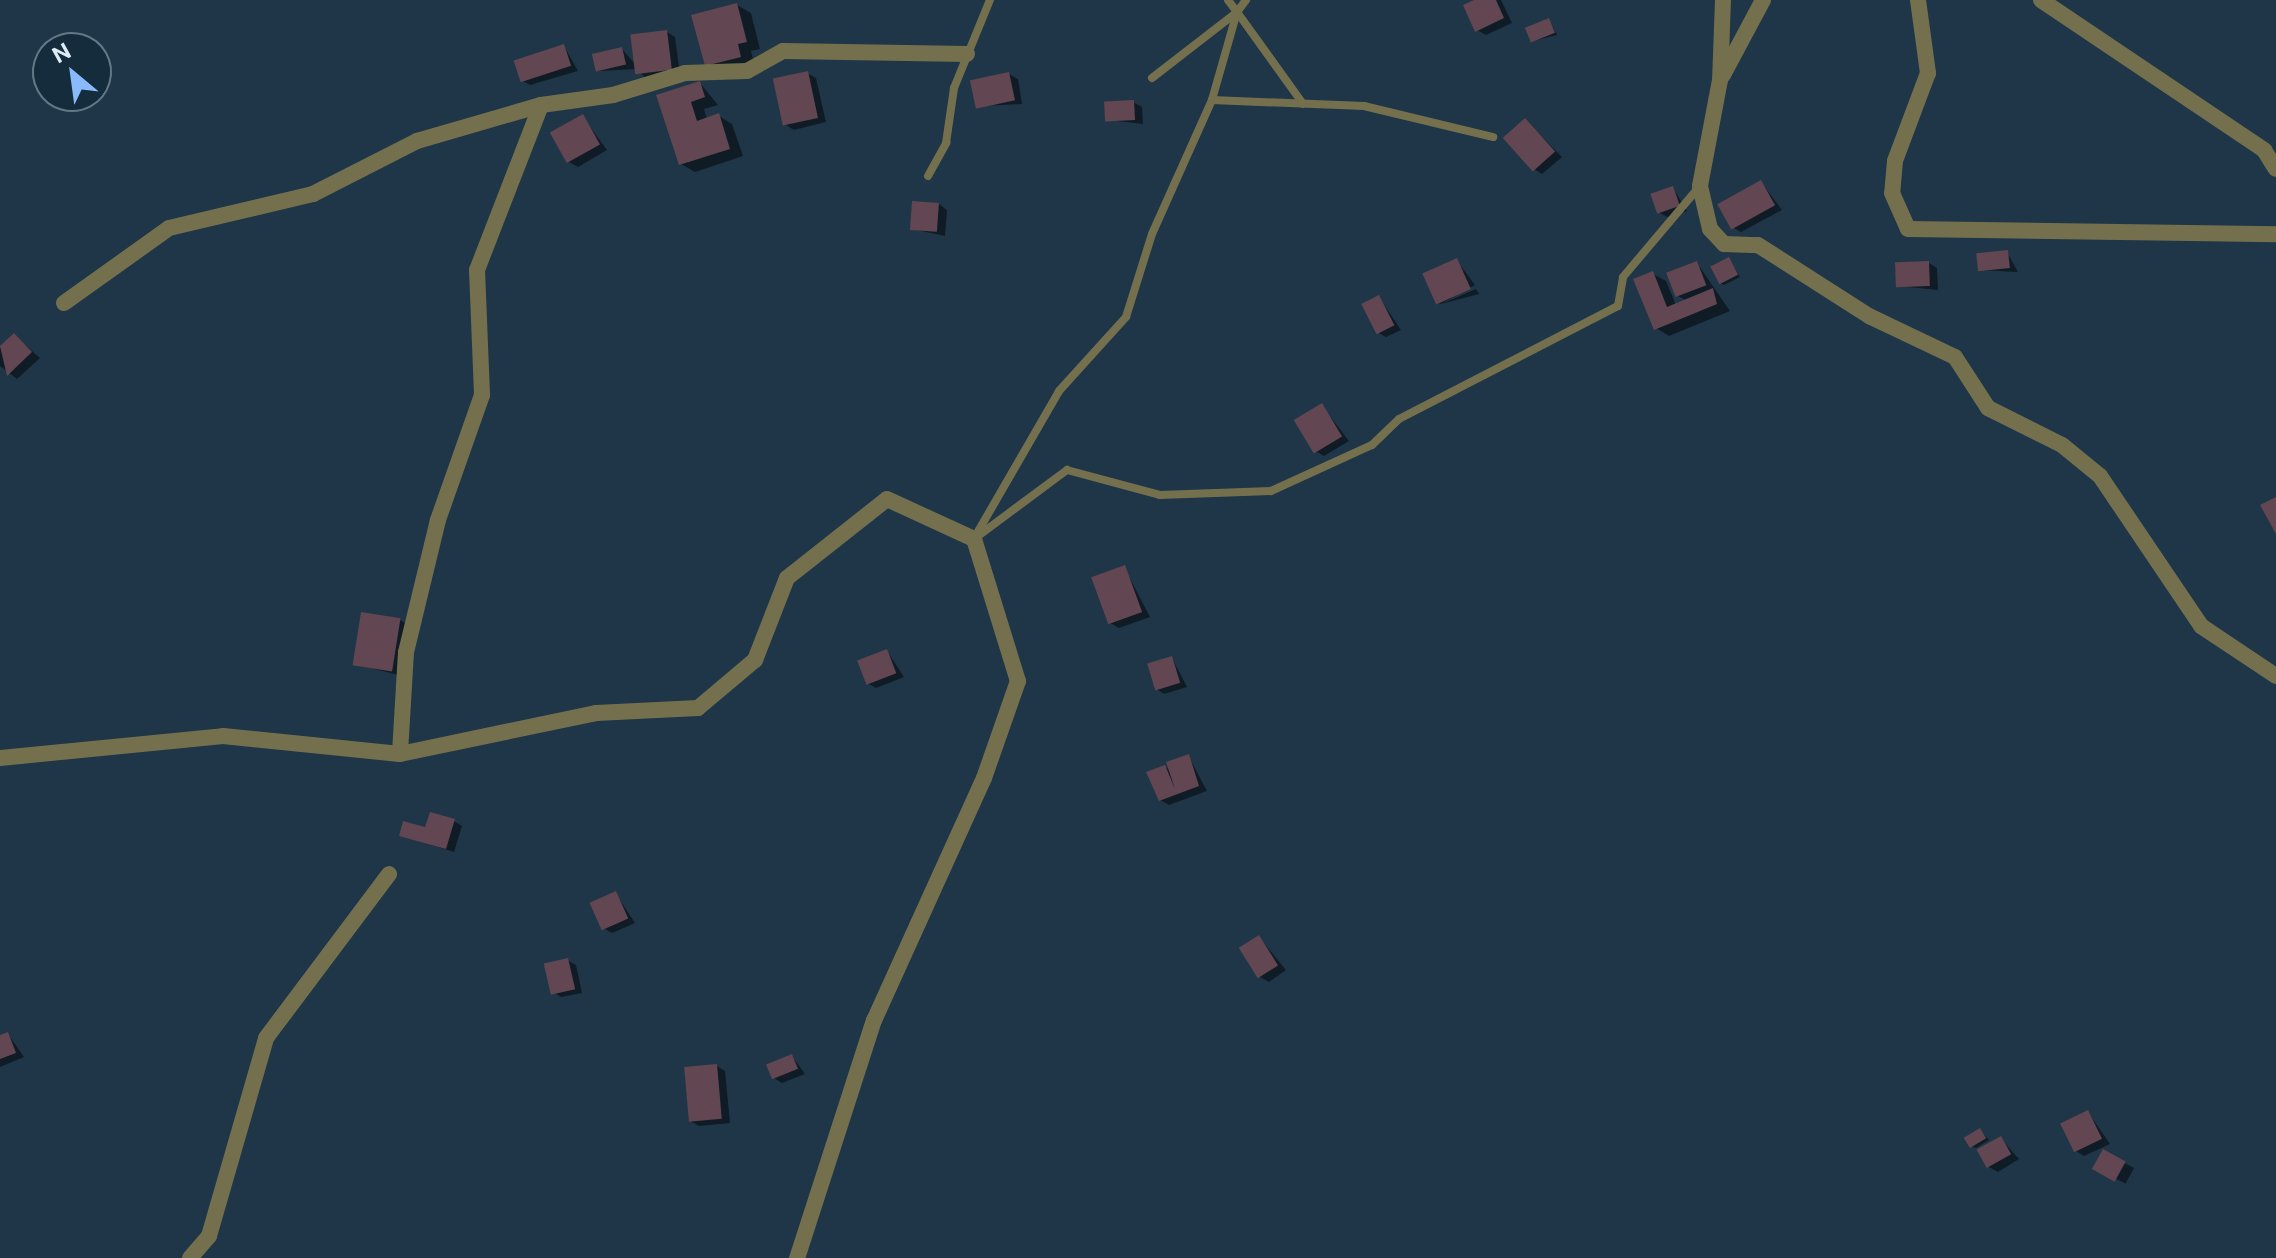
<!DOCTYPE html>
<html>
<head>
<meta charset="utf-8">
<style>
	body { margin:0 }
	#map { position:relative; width:2276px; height:1258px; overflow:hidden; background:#1e3647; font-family:"Public Sans",sans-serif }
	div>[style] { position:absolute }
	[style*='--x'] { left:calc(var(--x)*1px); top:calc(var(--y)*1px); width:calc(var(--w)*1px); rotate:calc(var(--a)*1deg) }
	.shadow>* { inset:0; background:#0007; transform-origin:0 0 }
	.building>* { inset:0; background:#624651; transform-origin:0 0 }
	.service>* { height:8px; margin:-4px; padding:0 4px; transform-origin:4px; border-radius:4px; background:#74704e }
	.minor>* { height:16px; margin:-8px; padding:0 8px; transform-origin:8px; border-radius:8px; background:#74704e }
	span { translate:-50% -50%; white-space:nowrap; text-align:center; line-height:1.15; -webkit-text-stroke:7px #142c3c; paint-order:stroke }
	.north { position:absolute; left:32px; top:32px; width:80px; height:80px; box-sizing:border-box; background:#142c3c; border:2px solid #647986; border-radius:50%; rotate:331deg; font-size:22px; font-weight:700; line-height:32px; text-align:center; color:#ddecf6 }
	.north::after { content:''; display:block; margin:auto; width:28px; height:36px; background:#88bafc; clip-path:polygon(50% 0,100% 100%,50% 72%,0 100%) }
</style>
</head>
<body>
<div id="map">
	<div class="shadow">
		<div style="clip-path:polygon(1479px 0,1501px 0,1512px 23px,1486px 35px,1477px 30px)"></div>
		<div style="clip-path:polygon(737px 5px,751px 13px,760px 49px,751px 51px,754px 64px,706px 65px)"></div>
		<div style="clip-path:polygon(1549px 20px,1557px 35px,1533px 41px)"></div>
		<div style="clip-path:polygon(667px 32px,675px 37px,680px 74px,646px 79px,637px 69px,598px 71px,622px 49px,636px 65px)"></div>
		<div style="clip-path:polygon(564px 46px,578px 71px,530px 85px,521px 80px)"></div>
		<div style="clip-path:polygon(807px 73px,816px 78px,826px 122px,794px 130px,786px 125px)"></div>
		<div style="clip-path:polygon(1009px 74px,1018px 79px,1022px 104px,977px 106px)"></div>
		<div style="clip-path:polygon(700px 83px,718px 105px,704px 109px,707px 119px,719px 116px,732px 124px,743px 156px,695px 172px,681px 164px,659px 96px)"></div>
		<div style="clip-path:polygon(1133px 102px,1142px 107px,1143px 124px,1108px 120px)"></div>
		<div style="clip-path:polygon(582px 116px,607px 150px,578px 167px,569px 162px)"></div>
		<div style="clip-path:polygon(1525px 120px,1562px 157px,1542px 174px,1534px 169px)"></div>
		<div style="clip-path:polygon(1761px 182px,1782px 210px,1741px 232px,1732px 227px)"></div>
		<div style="clip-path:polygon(1673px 188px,1687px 211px,1667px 217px,1658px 212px)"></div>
		<div style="clip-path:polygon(939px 204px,947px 210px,945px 236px,912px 229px)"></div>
		<div style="clip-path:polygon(2007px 252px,2018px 272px,1980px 270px)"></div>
		<div style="clip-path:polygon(1729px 259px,1740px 277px,1724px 285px,1720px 283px)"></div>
		<div style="clip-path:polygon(1457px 261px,1475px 285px,1441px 304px,1438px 303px)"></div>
		<div style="clip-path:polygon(1697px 263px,1730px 311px,1669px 336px,1656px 328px,1653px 274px,1666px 281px,1676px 305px,1687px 301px,1676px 295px)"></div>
		<div style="clip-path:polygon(1929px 263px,1937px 268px,1938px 290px,1898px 286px)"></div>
		<div style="clip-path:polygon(1476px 289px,1479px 294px,1441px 304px)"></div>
		<div style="clip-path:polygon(1379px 297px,1401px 330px,1386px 337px,1377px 332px)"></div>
		<div style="clip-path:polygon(14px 335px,40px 358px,17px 379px,0 366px,0 349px)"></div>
		<div style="clip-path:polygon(1322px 406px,1349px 441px,1324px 456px,1315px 451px)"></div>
		<div style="clip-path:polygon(1124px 567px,1150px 617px,1119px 628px,1110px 623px)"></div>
		<div style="clip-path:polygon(400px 620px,414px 628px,406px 677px,355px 664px)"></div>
		<div style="clip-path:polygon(887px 651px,904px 677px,876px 688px,867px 683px)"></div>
		<div style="clip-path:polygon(1172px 658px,1187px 687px,1164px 694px,1155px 688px)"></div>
		<div style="clip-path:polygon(1189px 757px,1207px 791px,1169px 805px,1160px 800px,1165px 767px,1171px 771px)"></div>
		<div style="clip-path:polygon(454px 821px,462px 826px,454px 852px,401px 835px)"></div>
		<div style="clip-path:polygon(616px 894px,635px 923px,612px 933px,603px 928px)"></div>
		<div style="clip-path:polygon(1259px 937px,1286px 970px,1269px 982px,1260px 977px)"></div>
		<div style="clip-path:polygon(567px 960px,576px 965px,582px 993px,561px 997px,553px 992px)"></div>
		<div style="clip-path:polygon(8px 1034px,24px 1057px,0 1067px,0 1037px)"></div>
		<div style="clip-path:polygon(792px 1056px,805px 1074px,782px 1083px,774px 1078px)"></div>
		<div style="clip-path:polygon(717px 1066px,725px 1071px,730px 1123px,699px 1126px,690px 1121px)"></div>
		<div style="clip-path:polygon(2088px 1112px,2110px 1144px,2084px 1156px,2076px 1151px)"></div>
		<div style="clip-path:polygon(1980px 1130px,1989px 1140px,1976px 1148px,1972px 1146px)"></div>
		<div style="clip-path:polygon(2001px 1139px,2019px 1159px,1998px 1172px,1989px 1167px)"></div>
		<div style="left:2104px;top:1152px;width:34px;height:18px;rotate:28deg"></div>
	</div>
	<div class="building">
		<div style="clip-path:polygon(1474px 0,1496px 0,1504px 18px,1475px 32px,1463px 5px)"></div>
		<div style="clip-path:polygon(737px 3px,747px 42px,738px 44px,741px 57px,705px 66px,691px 15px)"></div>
		<div style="left:1549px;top:18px;width:16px;height:26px;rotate:68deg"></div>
		<div style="left:667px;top:30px;width:40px;height:37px;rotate:83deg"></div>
		<div style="left:564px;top:44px;width:23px;height:53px;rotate:72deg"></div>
		<div style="left:622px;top:47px;width:18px;height:31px;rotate:77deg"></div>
		<div style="left:808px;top:71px;width:48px;height:36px;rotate:78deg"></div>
		<div style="left:1009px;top:72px;width:29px;height:40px;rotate:78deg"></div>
		<div style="clip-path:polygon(700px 81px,705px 97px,691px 102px,697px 121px,719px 113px,730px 149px,679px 165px,656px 95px)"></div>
		<div style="left:1134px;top:100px;width:20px;height:30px;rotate:87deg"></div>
		<div style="left:583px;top:114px;width:35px;height:38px;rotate:61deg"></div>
		<div style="left:1525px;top:118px;width:45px;height:30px;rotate:48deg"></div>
		<div style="left:1761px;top:180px;width:29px;height:50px;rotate:61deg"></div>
		<div style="left:1673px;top:186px;width:21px;height:24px;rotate:71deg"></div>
		<div style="left:912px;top:201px;width:27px;height:29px;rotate:4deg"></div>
		<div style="left:2008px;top:250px;width:18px;height:32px;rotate:84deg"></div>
		<div style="left:1729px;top:257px;width:20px;height:21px;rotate:63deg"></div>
		<div style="left:1457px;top:258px;width:34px;height:38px;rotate:66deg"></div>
		<div style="left:1697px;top:261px;width:26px;height:33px;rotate:69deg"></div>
		<div style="left:1929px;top:261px;width:25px;height:34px;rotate:88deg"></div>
		<div style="clip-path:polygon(1653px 271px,1667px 307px,1713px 288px,1717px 304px,1654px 330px,1633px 279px)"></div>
		<div style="left:1379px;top:295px;width:34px;height:20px;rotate:63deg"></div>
		<div style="clip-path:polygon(14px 333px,32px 352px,7px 376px,0 346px)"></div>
		<div style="left:1322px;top:403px;width:39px;height:33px;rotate:59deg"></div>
		<div style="clip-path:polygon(2276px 497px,2276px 534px,2260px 505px)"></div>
		<div style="left:1125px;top:565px;width:50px;height:36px;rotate:70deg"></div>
		<div style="left:361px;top:612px;width:40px;height:54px;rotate:9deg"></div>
		<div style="left:887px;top:649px;width:26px;height:32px;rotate:69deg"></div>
		<div style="left:1172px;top:656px;width:28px;height:26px;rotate:73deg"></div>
		<div style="clip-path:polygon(1189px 754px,1199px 786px,1159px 801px,1146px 772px,1165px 765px,1175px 789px,1166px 762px)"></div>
		<div style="clip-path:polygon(430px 812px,455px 819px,446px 849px,399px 836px,403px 821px,425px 827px)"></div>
		<div style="left:616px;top:891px;width:30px;height:29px;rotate:66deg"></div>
		<div style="left:1259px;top:935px;width:36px;height:24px;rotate:58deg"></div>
		<div style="left:568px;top:958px;width:32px;height:25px;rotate:77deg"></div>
		<div style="clip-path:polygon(8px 1032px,16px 1053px,0 1059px,0 1035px)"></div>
		<div style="left:792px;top:1054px;width:16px;height:28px;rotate:68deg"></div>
		<div style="left:717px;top:1064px;width:55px;height:33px;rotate:85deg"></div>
		<div style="left:2088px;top:1110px;width:32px;height:31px;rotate:64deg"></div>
		<div style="left:1980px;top:1128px;width:12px;height:19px;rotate:59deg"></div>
		<div style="left:2001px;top:1136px;width:21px;height:28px;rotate:61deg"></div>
		<div style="left:2103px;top:1149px;width:26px;height:23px;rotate:29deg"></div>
	</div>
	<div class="service">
		<div style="--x:1228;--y:0;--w:15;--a:53"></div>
		<div style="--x:1246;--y:0;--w:15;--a:127"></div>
		<div style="--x:1237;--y:12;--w:113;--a:54.3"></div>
		<div style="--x:1152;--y:78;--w:108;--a:-37.8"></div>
		<div style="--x:1237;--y:12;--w:91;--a:105.9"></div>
		<div style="--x:928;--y:176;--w:38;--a:-61"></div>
		<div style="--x:946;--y:143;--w:56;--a:-81.7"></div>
		<div style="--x:954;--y:88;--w:95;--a:-67.8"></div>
		<div style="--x:976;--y:535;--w:166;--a:-60"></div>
		<div style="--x:1059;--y:391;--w:100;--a:-47.8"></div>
		<div style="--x:1126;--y:317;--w:87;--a:-72.6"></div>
		<div style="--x:1152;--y:234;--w:147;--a:-65.9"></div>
		<div style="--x:1212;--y:100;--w:152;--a:2.3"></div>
		<div style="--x:1364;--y:106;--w:133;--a:13.5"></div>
		<div style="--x:974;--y:539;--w:116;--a:-36.6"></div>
		<div style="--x:1067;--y:470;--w:96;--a:15"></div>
		<div style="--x:1160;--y:495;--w:111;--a:-2.1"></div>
		<div style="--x:1271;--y:491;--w:111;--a:-24.5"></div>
		<div style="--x:1372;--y:445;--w:37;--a:-44"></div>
		<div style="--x:1399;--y:419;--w:246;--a:-27.3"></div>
		<div style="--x:1618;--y:306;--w:29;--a:-80"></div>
		<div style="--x:1623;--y:277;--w:119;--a:-49.8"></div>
	</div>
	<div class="minor">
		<div style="--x:1723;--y:0;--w:80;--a:92.1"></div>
		<div style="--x:1720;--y:80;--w:108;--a:100.7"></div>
		<div style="--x:1700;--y:186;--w:44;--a:76.9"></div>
		<div style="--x:1710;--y:229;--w:21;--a:47"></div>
		<div style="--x:1724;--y:244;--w:34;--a:2"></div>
		<div style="--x:1758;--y:245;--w:132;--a:32.6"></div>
		<div style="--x:1869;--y:316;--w:95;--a:25.5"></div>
		<div style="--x:1955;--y:357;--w:61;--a:57.1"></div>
		<div style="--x:1988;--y:408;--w:83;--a:26.6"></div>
		<div style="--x:2062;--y:445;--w:49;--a:39.2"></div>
		<div style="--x:2100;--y:476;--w:181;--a:56"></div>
		<div style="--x:2201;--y:626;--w:90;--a:33.7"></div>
		<div style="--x:1918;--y:0;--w:74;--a:82.2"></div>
		<div style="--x:1928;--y:73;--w:94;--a:110.6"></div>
		<div style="--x:1895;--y:161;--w:32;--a:95"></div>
		<div style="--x:1892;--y:193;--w:39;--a:66"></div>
		<div style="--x:1908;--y:229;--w:368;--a:0.8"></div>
		<div style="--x:2041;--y:0;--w:269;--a:33.9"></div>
		<div style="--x:2264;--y:150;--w:22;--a:58"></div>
		<div style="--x:1723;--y:75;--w:85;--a:-61.9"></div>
		<div style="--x:541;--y:105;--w:73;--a:-7.9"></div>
		<div style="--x:613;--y:95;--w:75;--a:-17"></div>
		<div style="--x:685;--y:73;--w:62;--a:-1.8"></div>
		<div style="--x:747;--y:71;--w:41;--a:-29.1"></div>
		<div style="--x:783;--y:51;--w:184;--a:0.9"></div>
		<div style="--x:64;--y:303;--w:129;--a:-35.5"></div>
		<div style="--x:169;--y:228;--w:148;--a:-13.3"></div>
		<div style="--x:313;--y:194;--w:117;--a:-27"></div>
		<div style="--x:417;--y:141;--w:129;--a:-16.2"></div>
		<div style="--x:541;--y:105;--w:177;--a:111.2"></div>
		<div style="--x:477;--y:270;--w:125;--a:87.7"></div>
		<div style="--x:482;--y:395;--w:133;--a:109.4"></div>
		<div style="--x:438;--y:520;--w:136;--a:103.6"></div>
		<div style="--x:406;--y:652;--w:102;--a:93.4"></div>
		<div style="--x:0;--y:758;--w:224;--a:-5.6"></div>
		<div style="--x:223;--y:736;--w:178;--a:5.8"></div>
		<div style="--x:400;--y:754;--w:200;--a:-11.8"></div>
		<div style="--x:596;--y:713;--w:102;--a:-2.8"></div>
		<div style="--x:698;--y:708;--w:75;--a:-40.1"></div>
		<div style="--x:755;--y:660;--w:88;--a:-68.7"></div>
		<div style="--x:787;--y:578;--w:127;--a:-38.3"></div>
		<div style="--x:887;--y:499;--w:96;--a:24.7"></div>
		<div style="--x:974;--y:539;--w:149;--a:72.8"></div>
		<div style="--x:1018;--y:681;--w:103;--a:109.3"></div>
		<div style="--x:984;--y:778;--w:266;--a:114.4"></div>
		<div style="--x:874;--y:1020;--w:250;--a:107.9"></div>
		<div style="--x:190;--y:1258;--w:29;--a:-49"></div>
		<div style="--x:209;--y:1236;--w:206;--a:-73.9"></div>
		<div style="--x:266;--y:1038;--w:205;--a:-53.1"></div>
	</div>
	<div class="north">N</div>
</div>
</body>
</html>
